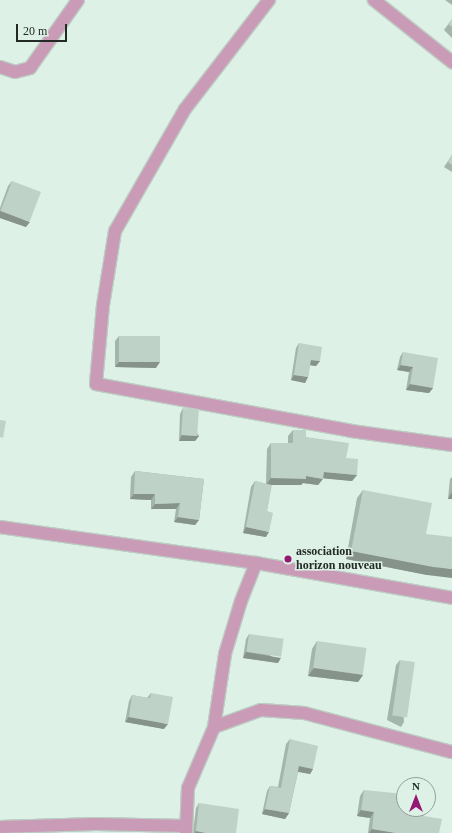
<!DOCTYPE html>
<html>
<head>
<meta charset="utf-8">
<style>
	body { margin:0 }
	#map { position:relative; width:452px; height:833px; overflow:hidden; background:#def1e6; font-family:"Times New Roman",serif }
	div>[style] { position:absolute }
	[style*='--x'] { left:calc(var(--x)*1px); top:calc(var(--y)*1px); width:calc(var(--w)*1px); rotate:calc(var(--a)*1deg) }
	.roads { filter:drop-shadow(1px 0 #bccdc3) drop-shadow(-1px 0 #bccdc3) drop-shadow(0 1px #bccdc3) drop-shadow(0 -1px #bccdc3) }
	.minor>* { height:12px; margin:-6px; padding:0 6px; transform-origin:6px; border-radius:6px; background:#ca9bb7 }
	.wall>* { inset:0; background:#a4b5ab }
	.shaded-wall>* { inset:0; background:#86938b }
	.building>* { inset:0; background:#bfd2c7; transform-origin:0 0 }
	.dots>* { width:11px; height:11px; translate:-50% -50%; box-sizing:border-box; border:2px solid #def1e6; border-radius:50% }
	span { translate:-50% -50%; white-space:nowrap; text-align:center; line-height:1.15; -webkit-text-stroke:3px #def1e6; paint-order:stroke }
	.poi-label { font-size:12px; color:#232a26; font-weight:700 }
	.left { translate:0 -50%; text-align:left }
	.north { position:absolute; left:396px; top:777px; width:40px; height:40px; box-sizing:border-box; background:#def1e6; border:1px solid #93a199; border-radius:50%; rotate:0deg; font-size:11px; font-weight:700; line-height:16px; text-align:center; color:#232a26 }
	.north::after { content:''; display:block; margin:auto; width:14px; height:18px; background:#941772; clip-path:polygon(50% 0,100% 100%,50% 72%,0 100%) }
	.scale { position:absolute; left:16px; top:24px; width:51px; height:18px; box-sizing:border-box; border:2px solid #232a26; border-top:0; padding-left:5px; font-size:12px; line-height:14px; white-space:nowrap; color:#232a26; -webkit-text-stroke:3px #def1e6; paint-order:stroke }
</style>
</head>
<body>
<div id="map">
	<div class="roads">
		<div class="minor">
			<div style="--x:269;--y:0;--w:138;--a:127.6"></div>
			<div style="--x:185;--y:109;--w:141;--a:119.8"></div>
			<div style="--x:115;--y:231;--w:75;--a:99.2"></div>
			<div style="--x:103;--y:305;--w:79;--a:95.1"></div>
			<div style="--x:96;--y:384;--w:259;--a:10.4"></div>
			<div style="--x:351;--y:431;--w:102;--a:7.9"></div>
			<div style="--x:374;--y:0;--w:100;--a:38.5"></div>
			<div style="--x:0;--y:67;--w:16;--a:18"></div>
			<div style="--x:15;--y:72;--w:16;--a:-15"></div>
			<div style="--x:30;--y:68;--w:83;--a:-54.8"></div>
			<div style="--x:0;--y:527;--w:259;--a:8"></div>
			<div style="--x:256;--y:563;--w:199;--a:10.1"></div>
			<div style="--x:214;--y:727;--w:50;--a:-19.9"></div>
			<div style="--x:261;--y:710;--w:43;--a:4"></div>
			<div style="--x:304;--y:713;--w:153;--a:14.8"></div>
			<div style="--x:0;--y:827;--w:96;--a:-1.8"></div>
			<div style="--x:96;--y:824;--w:90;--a:1.3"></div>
			<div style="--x:186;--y:833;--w:45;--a:-87.5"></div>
			<div style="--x:188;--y:788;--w:66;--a:-66.9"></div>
			<div style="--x:214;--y:727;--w:74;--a:-81.4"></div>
			<div style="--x:225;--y:654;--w:55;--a:-73.2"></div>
			<div style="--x:241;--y:601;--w:41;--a:-68.5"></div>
		</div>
	</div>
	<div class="wall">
		<div style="clip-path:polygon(445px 0,452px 0,452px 5px)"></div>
		<div style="clip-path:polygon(452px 19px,452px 38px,444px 30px)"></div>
		<div style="clip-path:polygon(452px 155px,452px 172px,444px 167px)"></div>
		<div style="clip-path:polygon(12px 181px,26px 227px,0 218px,0 208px,8px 186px)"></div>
		<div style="clip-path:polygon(119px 336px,156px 368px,115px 367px,115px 341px)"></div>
		<div style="clip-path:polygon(299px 343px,320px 361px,316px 366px,310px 365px,308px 377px,305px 383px,291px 380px,296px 348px)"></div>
		<div style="clip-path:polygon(403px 352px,433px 388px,429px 393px,406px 390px,409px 372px,397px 370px,400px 357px)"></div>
		<div style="clip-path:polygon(183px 408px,199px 436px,195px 441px,179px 441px,180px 414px)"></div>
		<div style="clip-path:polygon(293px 430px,346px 458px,357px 475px,352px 481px,323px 478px,318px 485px,303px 483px,301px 485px,271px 485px,267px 511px,266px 537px,243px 533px,251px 487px,255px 481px,266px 484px,267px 449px,271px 443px,288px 443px,288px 436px)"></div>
		<div style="clip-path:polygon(135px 471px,204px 479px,199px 520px,195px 525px,174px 522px,176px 509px,151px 509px,151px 500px,130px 499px,131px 477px)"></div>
		<div style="clip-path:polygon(452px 477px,452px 499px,448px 499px,450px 479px)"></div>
		<div style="clip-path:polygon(363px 490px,426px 534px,427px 575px,346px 559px,357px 498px)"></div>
		<div style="clip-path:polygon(249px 634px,278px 663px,243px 658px,246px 639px)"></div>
		<div style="clip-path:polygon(317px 641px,363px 675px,358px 682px,308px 676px,312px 649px)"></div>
		<div style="clip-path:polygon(400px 660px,404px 722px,401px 727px,387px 720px,396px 665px)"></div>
		<div style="clip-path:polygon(151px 693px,164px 729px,125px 722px,129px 701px,132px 695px,147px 698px)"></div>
		<div style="clip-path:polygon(290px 739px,313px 769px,310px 774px,298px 772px,289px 813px,285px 819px,262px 814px,267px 791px,270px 786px,278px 787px,286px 744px)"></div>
		<div style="clip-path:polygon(364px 790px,424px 816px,439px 833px,368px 833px,370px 818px,357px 816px,360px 796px)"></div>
		<div style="clip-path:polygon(199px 803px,236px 833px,193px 833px,196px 808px)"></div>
	</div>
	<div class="shaded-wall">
		<div style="clip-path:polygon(0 211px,30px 222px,26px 227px,0 218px)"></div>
		<div style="clip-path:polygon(311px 360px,320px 361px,316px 366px,308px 365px)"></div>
		<div style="clip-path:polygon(119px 362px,160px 362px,156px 368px,115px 367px)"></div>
		<div style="clip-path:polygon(401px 365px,413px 367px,409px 372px,397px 370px)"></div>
		<div style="clip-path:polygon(294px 375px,308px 377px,305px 383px,291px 380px)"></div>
		<div style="clip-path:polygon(410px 384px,433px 388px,429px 393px,406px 390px)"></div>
		<div style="clip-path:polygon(182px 435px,199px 436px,195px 441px,179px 441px)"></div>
		<div style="clip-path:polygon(324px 472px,357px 475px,352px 481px,319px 478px)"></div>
		<div style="clip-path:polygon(306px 476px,323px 479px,318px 485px,303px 483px,301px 485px,266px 485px,271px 478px)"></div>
		<div style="clip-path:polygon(451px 493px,452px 493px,452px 499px,448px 499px)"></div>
		<div style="clip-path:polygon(134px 494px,155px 494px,151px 500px,130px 499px)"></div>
		<div style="clip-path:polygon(180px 503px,176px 509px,151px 509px,155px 504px)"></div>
		<div style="clip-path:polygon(178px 517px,199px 520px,195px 525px,174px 522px)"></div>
		<div style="clip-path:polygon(246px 527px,269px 532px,266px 537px,243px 533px)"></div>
		<div style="clip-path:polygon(351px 551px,452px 569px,452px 578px,427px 575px,346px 559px)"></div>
		<div style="clip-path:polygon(246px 652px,281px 658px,278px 663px,243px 658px)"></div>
		<div style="clip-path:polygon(314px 668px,363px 675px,358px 682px,308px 676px)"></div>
		<div style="clip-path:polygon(129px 717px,168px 724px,164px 729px,125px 722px)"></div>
		<div style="clip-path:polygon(299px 766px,313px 769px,310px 774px,295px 771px)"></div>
		<div style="clip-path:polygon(265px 809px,289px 813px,285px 819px,262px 814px)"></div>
		<div style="clip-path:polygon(361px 810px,374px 812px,370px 818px,357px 816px)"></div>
		<div style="clip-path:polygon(372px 829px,396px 833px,369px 833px)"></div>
		<div style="clip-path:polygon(196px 831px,206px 833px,195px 833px)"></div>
	</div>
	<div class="building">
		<div style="clip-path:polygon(452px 19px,452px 27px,448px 24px)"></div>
		<div style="clip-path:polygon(452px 155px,452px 165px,448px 162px)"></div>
		<div style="left:12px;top:181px;width:31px;height:32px;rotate:21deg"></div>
		<div style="left:119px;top:336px;width:41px;height:26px"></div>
		<div style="clip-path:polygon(299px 343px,322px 347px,320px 361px,311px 360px,308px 377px,294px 375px)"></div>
		<div style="clip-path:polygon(403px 352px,438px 358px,433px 388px,410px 384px,413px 367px,401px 365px)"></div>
		<div style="left:183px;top:408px;width:16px;height:27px;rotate:4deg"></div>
		<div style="clip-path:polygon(0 420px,6px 421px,3px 438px,0 437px)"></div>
		<div style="clip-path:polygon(293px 430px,306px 430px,306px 437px,349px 443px,346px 458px,358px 459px,357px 475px,324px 472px,323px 479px,306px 476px,306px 479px,271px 478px,271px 443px,293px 443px)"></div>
		<div style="clip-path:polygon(135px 471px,204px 479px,199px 520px,178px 517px,180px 503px,155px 504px,155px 494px,134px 494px)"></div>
		<div style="clip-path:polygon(255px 481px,272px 485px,267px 511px,273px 513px,269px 532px,246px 527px)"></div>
		<div style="clip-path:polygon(363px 490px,432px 503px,426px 534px,452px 537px,452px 569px,433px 567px,351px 551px)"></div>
		<div style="left:249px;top:634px;width:35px;height:18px;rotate:8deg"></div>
		<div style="left:317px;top:641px;width:50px;height:27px;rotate:8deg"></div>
		<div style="left:400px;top:660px;width:15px;height:56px;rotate:8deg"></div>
		<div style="clip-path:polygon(151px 693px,173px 697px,168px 724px,129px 717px,132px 695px,150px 698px)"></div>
		<div style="clip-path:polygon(290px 739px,318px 746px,313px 769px,299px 766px,289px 813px,265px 809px,270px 786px,281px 788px)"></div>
		<div style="clip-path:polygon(364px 790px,404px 794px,404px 809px,425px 809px,424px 816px,442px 819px,439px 833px,396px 833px,372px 829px,374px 812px,361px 810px)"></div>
		<div style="clip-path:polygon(199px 803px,239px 809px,236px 833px,206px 833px,196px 831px)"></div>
	</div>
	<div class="dots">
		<div style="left:288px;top:559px;background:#941772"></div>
	</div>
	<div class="poi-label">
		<span class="left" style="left:296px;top:559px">association<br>horizon nouveau</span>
	</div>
	<div class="north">N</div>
	<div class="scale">20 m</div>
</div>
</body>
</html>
